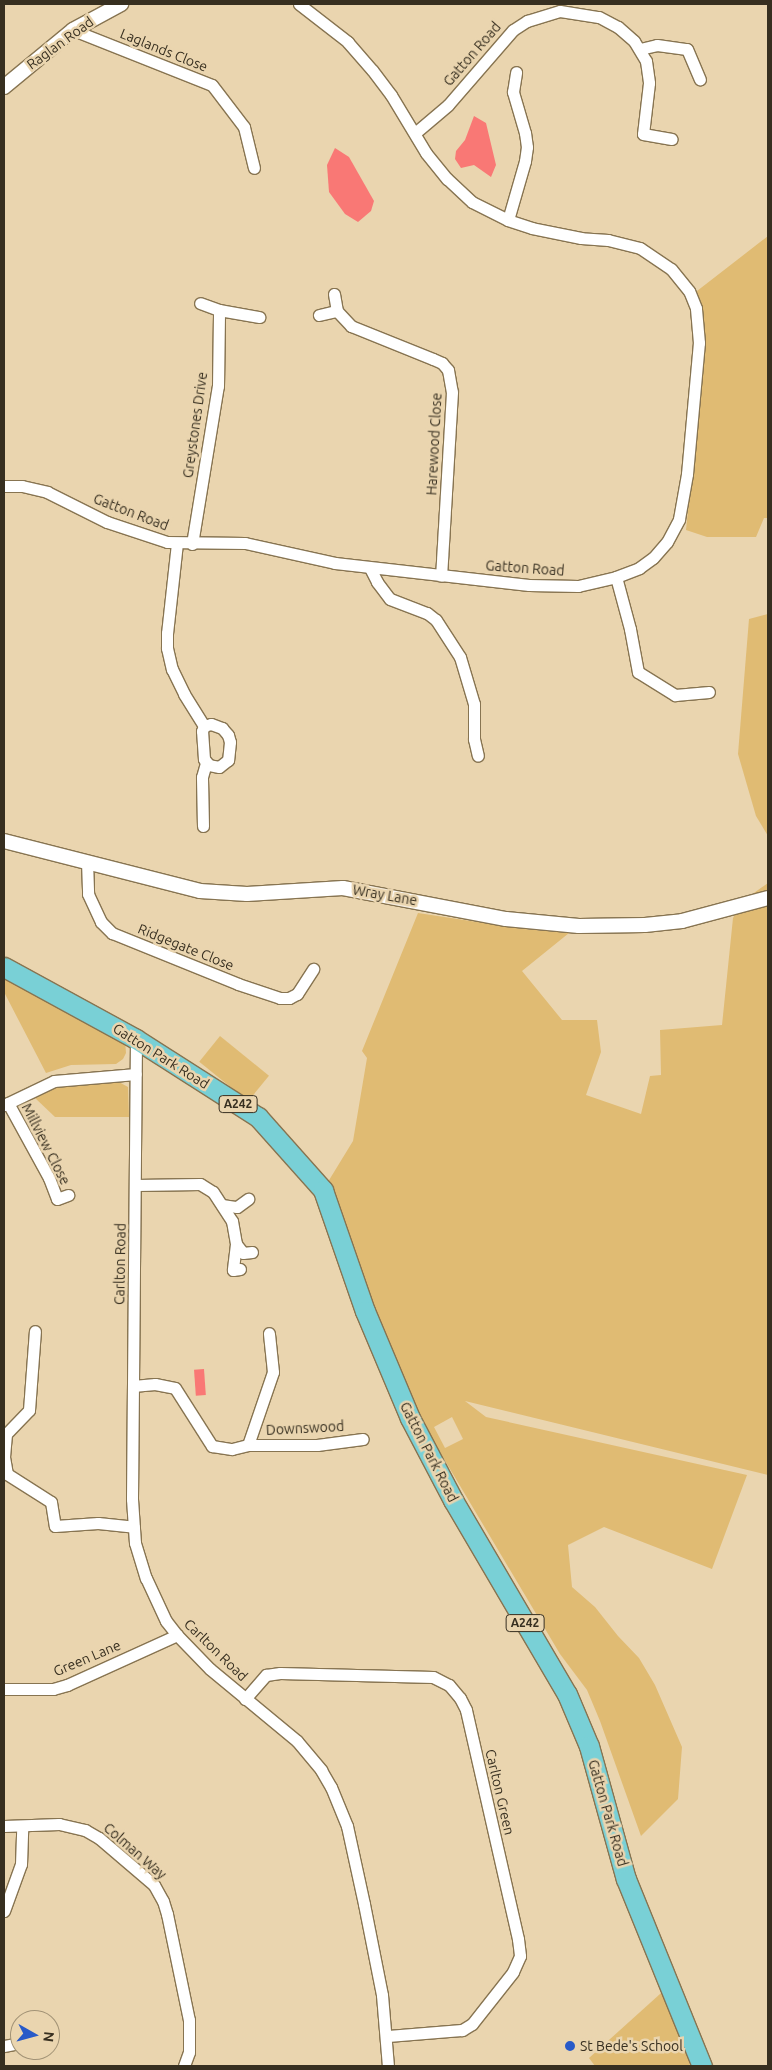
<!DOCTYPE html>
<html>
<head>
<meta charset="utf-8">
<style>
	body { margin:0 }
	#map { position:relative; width:772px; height:2070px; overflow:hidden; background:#ead5af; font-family:Ubuntu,sans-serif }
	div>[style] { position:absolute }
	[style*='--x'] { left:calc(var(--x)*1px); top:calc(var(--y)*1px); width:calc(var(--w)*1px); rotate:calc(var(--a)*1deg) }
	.green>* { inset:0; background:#e0bb73; transform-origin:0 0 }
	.water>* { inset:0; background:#f97875; transform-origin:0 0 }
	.roads { filter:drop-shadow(1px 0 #877451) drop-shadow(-1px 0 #877451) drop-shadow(0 1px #877451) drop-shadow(0 -1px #877451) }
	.minor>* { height:11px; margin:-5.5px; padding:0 5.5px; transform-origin:5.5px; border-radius:5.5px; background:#fff }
	.tertiary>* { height:14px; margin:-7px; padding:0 7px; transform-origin:7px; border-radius:7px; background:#fff }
	.primary>* { height:19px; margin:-9.5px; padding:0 9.5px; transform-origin:9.5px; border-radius:9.5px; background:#79d0d6 }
	.dots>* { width:14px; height:14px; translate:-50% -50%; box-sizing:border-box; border:2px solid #ead5af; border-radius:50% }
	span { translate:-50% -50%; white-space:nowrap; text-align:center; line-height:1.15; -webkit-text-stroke:5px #ead5af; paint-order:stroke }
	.shield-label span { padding:1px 4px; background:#ead5af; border:1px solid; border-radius:4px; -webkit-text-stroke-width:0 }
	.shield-label { font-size:12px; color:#372f20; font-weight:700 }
	.street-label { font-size:14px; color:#372f20 }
	.poi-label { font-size:14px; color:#372f20 }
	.left { translate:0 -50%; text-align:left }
	.frame { position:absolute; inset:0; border:5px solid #372f20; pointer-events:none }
	.north { position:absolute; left:10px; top:2010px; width:50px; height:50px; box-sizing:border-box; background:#ead5af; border:1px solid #a29376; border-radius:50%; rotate:97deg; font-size:14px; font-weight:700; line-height:20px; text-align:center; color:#372f20 }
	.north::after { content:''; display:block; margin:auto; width:18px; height:22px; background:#285ac8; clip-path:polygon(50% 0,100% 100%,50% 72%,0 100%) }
</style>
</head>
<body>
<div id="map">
	<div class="green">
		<div style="clip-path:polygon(768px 236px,768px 518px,764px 518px,756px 537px,707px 537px,686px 530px,704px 357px,697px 291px)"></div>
		<div style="clip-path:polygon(768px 614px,768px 836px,756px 816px,738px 754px,749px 619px)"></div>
		<div style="clip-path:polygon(evenodd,768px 883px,768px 1475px,465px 1401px,486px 1417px,747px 1475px,712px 1569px,604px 1527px,568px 1545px,572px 1587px,595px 1607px,618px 1636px,639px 1658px,655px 1685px,682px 1747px,678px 1799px,641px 1836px,600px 1721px,587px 1690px,560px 1654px,409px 1400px,323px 1190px,353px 1141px,367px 1058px,362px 1051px,418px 913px,524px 929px,569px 933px,522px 971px,562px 1020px,597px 1020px,601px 1052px,586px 1095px,641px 1114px,650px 1076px,661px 1075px,660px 1030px,722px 1025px,733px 918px,744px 900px,768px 883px,452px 1417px,463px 1439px,445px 1448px,434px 1427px,452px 1417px)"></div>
		<div style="clip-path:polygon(4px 971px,125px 1040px,126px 1053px,123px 1059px,116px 1064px,71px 1065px,46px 1073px,4px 992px)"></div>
		<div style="left:220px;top:1036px;width:63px;height:33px;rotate:39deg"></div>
		<div style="clip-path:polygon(117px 1081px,128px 1087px,129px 1117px,55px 1117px,34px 1097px,67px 1084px)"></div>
		<div style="clip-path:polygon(670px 1985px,690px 2066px,595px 2066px,589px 2058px)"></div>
	</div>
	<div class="water">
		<div style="clip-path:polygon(474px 116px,486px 123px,496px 165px,491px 177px,474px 165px,461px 168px,455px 159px,456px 151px,465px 140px)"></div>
		<div style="clip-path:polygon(335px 148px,349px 157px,374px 201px,371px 211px,358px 222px,345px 214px,329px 192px,327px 165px)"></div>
		<div style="left:204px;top:1369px;width:26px;height:10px;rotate:86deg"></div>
	</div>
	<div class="roads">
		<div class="minor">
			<div style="--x:73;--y:30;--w:149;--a:21.6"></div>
			<div style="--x:212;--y:85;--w:53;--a:52.7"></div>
			<div style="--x:244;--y:127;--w:42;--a:76.3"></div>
			<div style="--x:640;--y:49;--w:17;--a:-13"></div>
			<div style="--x:657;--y:45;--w:30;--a:8"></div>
			<div style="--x:687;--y:49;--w:33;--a:67"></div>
			<div style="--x:415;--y:133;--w:43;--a:-40.3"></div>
			<div style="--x:448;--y:105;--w:99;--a:-49.1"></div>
			<div style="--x:513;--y:30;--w:17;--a:-33"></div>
			<div style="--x:527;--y:21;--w:34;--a:-17"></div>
			<div style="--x:560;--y:11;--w:39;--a:9"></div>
			<div style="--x:599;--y:17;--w:21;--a:28"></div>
			<div style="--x:618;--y:27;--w:21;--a:41"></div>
			<div style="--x:634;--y:41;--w:23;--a:59"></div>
			<div style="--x:646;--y:61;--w:22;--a:82"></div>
			<div style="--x:649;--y:83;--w:51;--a:96.7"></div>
			<div style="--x:643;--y:134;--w:29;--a:10"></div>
			<div style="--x:508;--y:220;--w:61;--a:-73.9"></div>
			<div style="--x:525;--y:161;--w:14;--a:-82"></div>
			<div style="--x:527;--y:147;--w:14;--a:-98"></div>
			<div style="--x:525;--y:133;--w:43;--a:-106.3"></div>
			<div style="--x:513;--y:92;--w:20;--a:-81"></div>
			<div style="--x:334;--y:294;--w:17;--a:80"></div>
			<div style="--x:337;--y:311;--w:21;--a:47"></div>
			<div style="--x:351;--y:326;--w:88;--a:21.9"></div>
			<div style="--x:433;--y:359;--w:10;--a:24"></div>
			<div style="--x:442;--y:363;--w:9;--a:49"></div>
			<div style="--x:448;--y:370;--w:22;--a:80"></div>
			<div style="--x:452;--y:392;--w:184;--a:93.4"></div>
			<div style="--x:219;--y:310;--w:41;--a:9.9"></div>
			<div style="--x:319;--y:315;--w:18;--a:-13"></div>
			<div style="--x:4;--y:486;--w:18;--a:0"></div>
			<div style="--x:22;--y:486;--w:26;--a:13"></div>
			<div style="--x:47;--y:492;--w:67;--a:26.6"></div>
			<div style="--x:107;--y:522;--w:63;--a:18.4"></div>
			<div style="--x:167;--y:542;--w:78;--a:0.7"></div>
			<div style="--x:245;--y:543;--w:92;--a:12.5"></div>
			<div style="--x:335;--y:563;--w:195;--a:6.5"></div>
			<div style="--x:529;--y:585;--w:49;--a:1.2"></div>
			<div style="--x:578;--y:586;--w:39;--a:-13"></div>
			<div style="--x:616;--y:577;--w:25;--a:-21"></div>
			<div style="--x:639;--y:568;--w:17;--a:-36"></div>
			<div style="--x:653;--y:558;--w:21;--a:-49"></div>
			<div style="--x:667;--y:542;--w:26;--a:-62"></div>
			<div style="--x:679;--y:519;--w:46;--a:-79.9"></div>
			<div style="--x:687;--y:474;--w:132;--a:-84.8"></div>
			<div style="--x:699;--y:343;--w:35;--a:-95"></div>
			<div style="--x:696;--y:308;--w:18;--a:-112"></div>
			<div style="--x:689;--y:291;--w:28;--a:-129"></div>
			<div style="--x:671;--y:269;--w:37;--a:-146"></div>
			<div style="--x:640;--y:248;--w:33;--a:-166"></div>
			<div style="--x:608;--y:240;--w:27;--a:-176"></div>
			<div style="--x:581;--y:238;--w:50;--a:-168.5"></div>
			<div style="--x:532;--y:228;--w:25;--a:-162"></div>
			<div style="--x:508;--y:220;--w:40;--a:-153.4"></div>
			<div style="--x:472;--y:202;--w:34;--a:-137"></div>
			<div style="--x:447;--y:179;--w:33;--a:-129"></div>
			<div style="--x:426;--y:153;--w:68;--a:-121.1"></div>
			<div style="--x:391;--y:95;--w:31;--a:-127"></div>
			<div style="--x:372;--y:70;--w:37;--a:-131"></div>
			<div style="--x:348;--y:42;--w:62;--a:-142.2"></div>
			<div style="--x:177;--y:543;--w:91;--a:96.3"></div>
			<div style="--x:167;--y:633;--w:15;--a:90"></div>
			<div style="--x:167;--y:648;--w:22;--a:77"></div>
			<div style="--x:172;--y:669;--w:28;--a:64"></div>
			<div style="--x:184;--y:694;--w:38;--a:58"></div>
			<div style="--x:192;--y:544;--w:160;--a:-80.7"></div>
			<div style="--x:218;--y:386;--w:76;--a:-89.2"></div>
			<div style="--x:219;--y:310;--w:20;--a:-160"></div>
			<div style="--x:370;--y:568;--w:16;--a:63"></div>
			<div style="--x:377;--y:582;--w:21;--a:53"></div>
			<div style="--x:390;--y:599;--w:40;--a:21"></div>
			<div style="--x:427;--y:613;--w:11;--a:38"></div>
			<div style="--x:436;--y:620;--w:44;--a:57"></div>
			<div style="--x:460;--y:657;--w:49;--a:73.4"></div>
			<div style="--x:474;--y:704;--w:35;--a:90"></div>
			<div style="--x:474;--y:739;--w:17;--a:77"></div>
			<div style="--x:616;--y:577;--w:54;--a:74.9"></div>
			<div style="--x:630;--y:629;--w:44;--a:79.5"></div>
			<div style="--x:638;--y:672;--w:44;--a:31.9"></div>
			<div style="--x:675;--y:695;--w:34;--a:-5"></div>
			<div style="--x:211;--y:724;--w:12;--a:20"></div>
			<div style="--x:222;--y:728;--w:9;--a:49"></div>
			<div style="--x:228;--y:735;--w:7;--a:74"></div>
			<div style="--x:230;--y:742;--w:18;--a:96"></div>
			<div style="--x:228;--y:760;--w:11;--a:142"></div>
			<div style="--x:219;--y:767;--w:10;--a:-169"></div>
			<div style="--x:209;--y:765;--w:8;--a:-130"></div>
			<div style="--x:204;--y:759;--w:28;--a:-94"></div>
			<div style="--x:202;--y:731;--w:5;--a:-68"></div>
			<div style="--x:204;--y:726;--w:7;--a:-16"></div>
			<div style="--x:203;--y:826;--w:49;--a:-91.2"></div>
			<div style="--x:202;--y:777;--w:15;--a:-74"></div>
			<div style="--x:87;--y:861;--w:33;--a:88"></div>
			<div style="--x:88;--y:894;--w:31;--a:65"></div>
			<div style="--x:101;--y:922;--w:16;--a:45"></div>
			<div style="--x:112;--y:933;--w:136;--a:22"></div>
			<div style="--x:238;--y:984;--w:44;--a:18.4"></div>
			<div style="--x:280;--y:998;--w:9;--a:0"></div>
			<div style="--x:289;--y:998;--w:9;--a:-27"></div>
			<div style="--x:297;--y:994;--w:30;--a:-57"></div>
			<div style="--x:136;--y:1039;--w:460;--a:90.5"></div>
			<div style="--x:132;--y:1499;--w:44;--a:86.1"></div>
			<div style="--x:135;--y:1543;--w:37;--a:73"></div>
			<div style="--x:146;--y:1578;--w:47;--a:65.1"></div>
			<div style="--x:166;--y:1621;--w:18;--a:52"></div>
			<div style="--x:177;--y:1635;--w:47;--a:45.9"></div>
			<div style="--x:210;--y:1669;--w:113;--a:39.6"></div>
			<div style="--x:297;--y:1741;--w:38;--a:50"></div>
			<div style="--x:321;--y:1770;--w:20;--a:60"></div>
			<div style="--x:331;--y:1787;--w:42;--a:67.7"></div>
			<div style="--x:347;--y:1826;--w:80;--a:77.7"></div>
			<div style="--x:364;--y:1904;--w:93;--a:78.8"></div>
			<div style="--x:382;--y:1995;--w:71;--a:85.2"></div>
			<div style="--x:8;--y:1103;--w:85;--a:61.3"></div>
			<div style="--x:49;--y:1178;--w:22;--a:69"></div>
			<div style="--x:57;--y:1199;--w:12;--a:-20"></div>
			<div style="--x:4;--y:1105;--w:55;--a:-25.6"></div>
			<div style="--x:54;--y:1081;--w:82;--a:-4.9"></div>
			<div style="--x:136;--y:1185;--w:64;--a:-0.9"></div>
			<div style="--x:200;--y:1184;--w:15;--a:32"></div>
			<div style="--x:213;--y:1192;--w:35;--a:57"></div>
			<div style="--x:232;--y:1221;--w:23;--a:80"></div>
			<div style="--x:236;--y:1244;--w:26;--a:97"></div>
			<div style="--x:233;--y:1270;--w:7;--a:-8"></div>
			<div style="--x:222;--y:1205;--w:15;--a:8"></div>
			<div style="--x:237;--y:1207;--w:14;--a:-36"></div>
			<div style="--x:236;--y:1244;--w:11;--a:52"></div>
			<div style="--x:243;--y:1253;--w:9;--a:-6"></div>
			<div style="--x:133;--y:1386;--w:22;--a:-5"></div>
			<div style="--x:155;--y:1384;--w:20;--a:11"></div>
			<div style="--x:175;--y:1388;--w:69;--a:57.5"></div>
			<div style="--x:212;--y:1446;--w:20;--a:9"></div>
			<div style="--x:232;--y:1449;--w:16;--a:-14"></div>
			<div style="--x:248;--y:1445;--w:69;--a:0"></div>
			<div style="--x:317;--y:1445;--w:46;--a:-7.4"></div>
			<div style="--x:248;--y:1445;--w:77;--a:-71.1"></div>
			<div style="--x:273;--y:1372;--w:39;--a:-96"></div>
			<div style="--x:4;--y:1457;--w:17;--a:80"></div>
			<div style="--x:7;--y:1474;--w:52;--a:32.5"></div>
			<div style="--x:51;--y:1502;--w:24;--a:81"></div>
			<div style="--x:55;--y:1526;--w:43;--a:-4"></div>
			<div style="--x:98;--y:1523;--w:36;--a:6"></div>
			<div style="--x:4;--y:1457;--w:23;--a:-85"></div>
			<div style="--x:6;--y:1434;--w:33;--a:-46"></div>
			<div style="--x:29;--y:1410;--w:79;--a:-85.7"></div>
			<div style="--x:4;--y:1689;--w:49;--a:0"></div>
			<div style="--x:53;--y:1689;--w:15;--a:-16"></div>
			<div style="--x:67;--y:1685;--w:121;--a:-24.4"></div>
			<div style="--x:245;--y:1699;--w:32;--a:-49"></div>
			<div style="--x:266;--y:1675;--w:14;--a:-8"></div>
			<div style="--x:280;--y:1673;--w:153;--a:1.5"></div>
			<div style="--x:433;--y:1677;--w:18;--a:27"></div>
			<div style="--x:449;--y:1685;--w:17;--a:50"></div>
			<div style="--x:460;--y:1698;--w:13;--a:63"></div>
			<div style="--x:466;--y:1710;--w:235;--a:77.2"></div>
			<div style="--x:518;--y:1939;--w:17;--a:83"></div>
			<div style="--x:520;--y:1956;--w:17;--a:114"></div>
			<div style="--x:513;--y:1972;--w:66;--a:128.3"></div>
			<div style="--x:472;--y:2024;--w:12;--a:149"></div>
			<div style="--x:462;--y:2030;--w:75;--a:175.4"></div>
			<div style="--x:4;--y:1826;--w:55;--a:-2.1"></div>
			<div style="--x:59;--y:1824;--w:27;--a:13"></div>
			<div style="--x:85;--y:1830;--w:16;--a:30"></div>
			<div style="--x:99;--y:1838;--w:72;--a:40.5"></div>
			<div style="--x:154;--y:1885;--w:18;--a:61"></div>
			<div style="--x:163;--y:1901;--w:14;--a:73"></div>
			<div style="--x:167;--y:1914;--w:108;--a:78.3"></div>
			<div style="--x:189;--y:2020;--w:32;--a:90"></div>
			<div style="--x:189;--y:2052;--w:15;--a:110"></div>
			<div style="--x:4;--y:1911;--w:50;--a:-70.1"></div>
			<div style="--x:21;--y:1864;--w:38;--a:-88"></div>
			<div style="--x:4;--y:2046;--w:16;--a:-11"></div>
		</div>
		<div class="tertiary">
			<div style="--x:4;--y:87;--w:89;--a:-39.6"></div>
			<div style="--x:73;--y:30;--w:55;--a:-28.4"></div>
			<div style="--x:4;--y:841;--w:202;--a:14.3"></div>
			<div style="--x:200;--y:891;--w:47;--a:3.7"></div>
			<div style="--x:247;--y:894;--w:96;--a:-3.6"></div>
			<div style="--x:343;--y:888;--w:166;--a:10.8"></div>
			<div style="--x:506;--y:919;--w:73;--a:5.5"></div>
			<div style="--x:579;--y:926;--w:66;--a:-0.9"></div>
			<div style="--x:645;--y:925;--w:37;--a:-6"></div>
			<div style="--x:682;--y:921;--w:89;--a:-15"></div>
		</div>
		<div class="primary">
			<div style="--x:4;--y:967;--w:150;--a:28.6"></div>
			<div style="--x:136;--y:1039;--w:145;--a:32.6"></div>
			<div style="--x:258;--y:1117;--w:98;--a:48.3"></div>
			<div style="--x:323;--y:1190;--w:128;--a:70.9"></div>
			<div style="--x:365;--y:1311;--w:116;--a:67.2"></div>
			<div style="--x:410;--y:1418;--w:93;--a:62.3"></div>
			<div style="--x:453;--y:1500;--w:225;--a:59.6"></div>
			<div style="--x:567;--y:1694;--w:56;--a:67.1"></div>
			<div style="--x:589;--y:1746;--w:138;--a:74.5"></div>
			<div style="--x:626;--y:1879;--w:202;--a:67.9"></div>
		</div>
	</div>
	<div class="dots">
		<div style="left:570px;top:2046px;background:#285ac8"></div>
	</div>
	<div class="shield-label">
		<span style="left:238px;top:1104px">A242</span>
		<span style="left:525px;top:1623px">A242</span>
	</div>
	<div class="street-label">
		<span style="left:60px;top:43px;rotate:-36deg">Raglan Road</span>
		<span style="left:164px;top:50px;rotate:22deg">Laglands Close</span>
		<span style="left:472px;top:54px;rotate:-49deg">Gatton Road</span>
		<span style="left:195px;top:425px;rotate:-82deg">Greystones Drive</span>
		<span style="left:434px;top:444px;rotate:-87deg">Harewood Close</span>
		<span style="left:131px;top:512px;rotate:21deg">Gatton Road</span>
		<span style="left:525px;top:568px;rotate:4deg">Gatton Road</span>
		<span style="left:385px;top:895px;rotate:10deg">Wray Lane</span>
		<span style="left:186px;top:947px;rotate:22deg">Ridgegate Close</span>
		<span style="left:161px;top:1056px;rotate:32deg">Gatton Park Road</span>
		<span style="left:46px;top:1144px;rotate:63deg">Millview Close</span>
		<span style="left:120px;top:1264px;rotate:-89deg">Carlton Road</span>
		<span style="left:305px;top:1428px;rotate:-3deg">Downswood</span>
		<span style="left:429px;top:1452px;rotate:63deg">Gatton Park Road</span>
		<span style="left:216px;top:1650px;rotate:44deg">Carlton Road</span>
		<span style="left:87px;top:1658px;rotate:-23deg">Green Lane</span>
		<span style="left:500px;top:1792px;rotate:77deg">Carlton Green</span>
		<span style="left:608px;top:1813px;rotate:74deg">Gatton Park Road</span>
		<span style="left:135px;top:1851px;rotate:41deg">Colman Way</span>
	</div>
	<div class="poi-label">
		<span class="left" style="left:580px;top:2046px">St Bede's School</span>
	</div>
	<div class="frame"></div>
	<div class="north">N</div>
</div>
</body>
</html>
